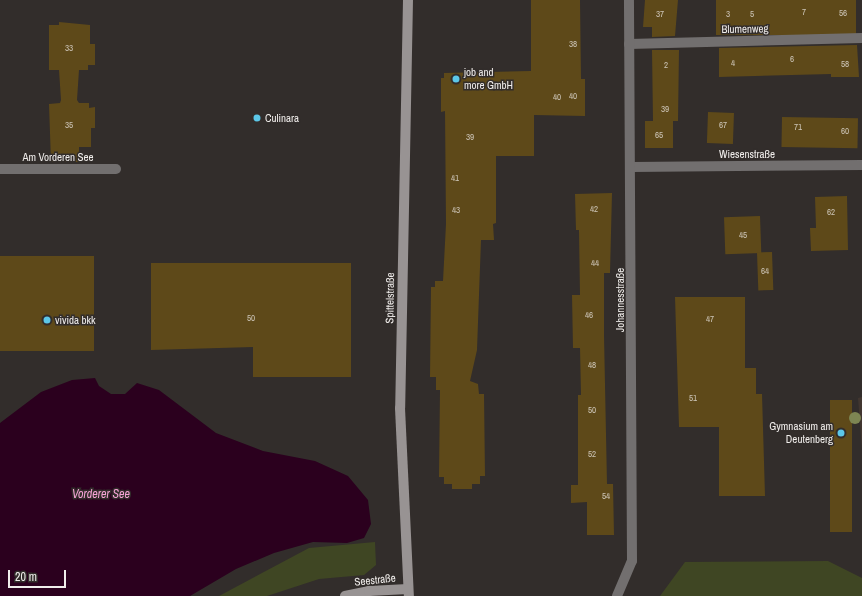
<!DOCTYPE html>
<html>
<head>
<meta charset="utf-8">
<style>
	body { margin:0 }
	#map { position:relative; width:862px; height:596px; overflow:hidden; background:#322d2b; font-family:"Archivo Narrow",sans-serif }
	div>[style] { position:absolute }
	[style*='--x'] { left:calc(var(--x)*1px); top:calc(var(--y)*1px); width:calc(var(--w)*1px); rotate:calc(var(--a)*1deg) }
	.built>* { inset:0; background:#413630 }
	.green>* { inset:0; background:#3f4623 }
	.water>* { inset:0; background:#2b001e }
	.building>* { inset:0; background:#5e4919; transform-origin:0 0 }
	.street>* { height:10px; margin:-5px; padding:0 5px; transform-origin:5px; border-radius:5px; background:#726f6f }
	.secondary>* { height:10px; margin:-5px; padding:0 5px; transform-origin:5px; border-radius:5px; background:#989393 }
	.trees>* { width:12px; height:12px; margin:-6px; border-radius:50%; background:#7d8553 }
	.dots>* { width:11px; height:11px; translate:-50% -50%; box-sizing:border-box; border:2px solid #322d2b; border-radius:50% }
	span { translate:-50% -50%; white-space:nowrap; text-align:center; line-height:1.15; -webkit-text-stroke:3px #322d2b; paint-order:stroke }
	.number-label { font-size:9px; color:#ccc4b6 }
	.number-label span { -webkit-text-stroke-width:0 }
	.street-label { font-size:11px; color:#f0edeb }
	.poi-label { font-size:11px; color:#f0edeb }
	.left { translate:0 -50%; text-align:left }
	.right { translate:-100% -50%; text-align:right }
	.water-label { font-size:12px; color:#f5a2d5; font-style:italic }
	.scale { position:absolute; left:8px; top:570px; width:58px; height:18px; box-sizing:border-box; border:2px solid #f0edeb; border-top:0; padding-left:5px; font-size:12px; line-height:14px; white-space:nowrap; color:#f0edeb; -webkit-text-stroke:3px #322d2b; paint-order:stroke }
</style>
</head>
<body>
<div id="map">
	<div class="built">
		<div style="clip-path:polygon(862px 397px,862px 450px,858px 398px)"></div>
	</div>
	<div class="green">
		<div style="clip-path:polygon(375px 542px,376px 565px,364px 575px,319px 579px,267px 596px,219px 596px,309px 548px)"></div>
		<div style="clip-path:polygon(828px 561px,862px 578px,862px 596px,660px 596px,685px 562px)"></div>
	</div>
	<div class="water">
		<div style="clip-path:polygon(95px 378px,99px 386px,111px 394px,125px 394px,137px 383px,159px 390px,216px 433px,263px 451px,315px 461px,348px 476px,368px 500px,371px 524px,364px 538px,347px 543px,313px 542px,274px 553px,236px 569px,190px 596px,0 596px,0 423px,41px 392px,72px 380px)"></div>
	</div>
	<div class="building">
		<div style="clip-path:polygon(531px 0,580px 0,581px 79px,585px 79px,585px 116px,534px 115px,534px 156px,496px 156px,496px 223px,493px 224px,494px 240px,481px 240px,477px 350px,470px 381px,478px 384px,479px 394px,484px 394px,485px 476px,480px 476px,480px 484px,472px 484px,472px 489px,452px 489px,452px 484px,444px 484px,444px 477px,439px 477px,440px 390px,436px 390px,436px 377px,430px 377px,431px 287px,435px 287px,435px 281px,443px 281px,446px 224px,445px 111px,441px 112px,441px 78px,444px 78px,444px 73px,531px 71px)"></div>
		<div style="clip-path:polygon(645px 0,678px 0,675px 36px,652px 37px,652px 27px,643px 27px)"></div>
		<div style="left:716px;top:0;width:140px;height:35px"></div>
		<div style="clip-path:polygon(59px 22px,90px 25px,90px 44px,95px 44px,95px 65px,88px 65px,88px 70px,79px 70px,77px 100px,79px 103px,89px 103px,89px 108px,95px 107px,95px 128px,91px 128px,91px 147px,79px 147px,79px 162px,51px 162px,49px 104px,60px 103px,61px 100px,59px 70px,49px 70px,49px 25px,59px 25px)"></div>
		<div style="clip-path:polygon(857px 45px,859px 77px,831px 77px,831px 74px,719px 77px,719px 48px)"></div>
		<div style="clip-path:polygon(652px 50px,679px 50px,678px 121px,673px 121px,673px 148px,645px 148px,645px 121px,653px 121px)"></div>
		<div style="left:708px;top:112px;width:26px;height:31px;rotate:2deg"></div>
		<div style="left:782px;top:117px;width:76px;height:30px;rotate:1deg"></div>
		<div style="clip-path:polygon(612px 193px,610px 273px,604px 273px,604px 335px,607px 484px,613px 484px,614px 535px,587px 535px,587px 502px,571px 503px,571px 485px,578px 485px,578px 395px,581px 395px,580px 348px,573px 348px,572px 295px,580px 295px,579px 230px,576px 230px,575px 194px)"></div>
		<div style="clip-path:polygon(847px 196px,848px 250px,811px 251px,810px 228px,816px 228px,815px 197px)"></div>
		<div style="left:760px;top:216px;width:37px;height:36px;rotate:88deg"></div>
		<div style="left:772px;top:252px;width:38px;height:15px;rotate:88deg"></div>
		<div style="left:0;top:256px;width:94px;height:95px"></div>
		<div style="clip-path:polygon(151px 263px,351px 263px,351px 377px,253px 377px,253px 347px,151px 350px)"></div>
		<div style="clip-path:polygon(675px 297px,745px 297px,745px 368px,756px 368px,756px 394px,762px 394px,765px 496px,719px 496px,719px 427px,679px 427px)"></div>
		<div style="left:830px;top:400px;width:22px;height:132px"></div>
	</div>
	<div class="street">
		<div style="--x:629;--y:44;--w:233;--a:-1.5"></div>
		<div style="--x:632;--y:167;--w:230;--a:-0.5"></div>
		<div style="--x:0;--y:169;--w:116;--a:0"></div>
		<div style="--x:617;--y:596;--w:38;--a:-67"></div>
		<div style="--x:632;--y:561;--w:561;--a:-90.31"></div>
	</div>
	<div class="secondary">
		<div style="--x:408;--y:0;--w:408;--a:91.1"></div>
		<div style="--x:400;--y:408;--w:188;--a:87.3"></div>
		<div style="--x:345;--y:596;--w:25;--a:-12"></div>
		<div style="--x:369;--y:591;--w:39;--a:-3"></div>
	</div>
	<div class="trees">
		<div style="left:855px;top:418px"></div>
	</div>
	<div class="dots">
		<div style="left:456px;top:79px;background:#5cc7e8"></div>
		<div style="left:257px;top:118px;background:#5cc7e8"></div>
		<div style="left:47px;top:320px;background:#5cc7e8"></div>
		<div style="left:841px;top:433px;background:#5cc7e8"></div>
	</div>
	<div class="number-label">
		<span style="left:804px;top:12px">7</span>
		<span style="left:843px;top:13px">56</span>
		<span style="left:660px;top:14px">37</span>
		<span style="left:728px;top:14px">3</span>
		<span style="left:752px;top:14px">5</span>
		<span style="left:573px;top:44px">38</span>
		<span style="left:69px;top:48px">33</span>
		<span style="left:792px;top:59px">6</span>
		<span style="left:733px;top:63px">4</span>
		<span style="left:845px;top:64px">58</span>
		<span style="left:666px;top:65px">2</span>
		<span style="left:573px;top:96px">40</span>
		<span style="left:557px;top:97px">40</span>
		<span style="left:665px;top:109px">39</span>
		<span style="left:69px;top:125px">35</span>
		<span style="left:723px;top:125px">67</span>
		<span style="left:798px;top:127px">71</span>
		<span style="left:845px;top:131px">60</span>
		<span style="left:659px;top:135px">65</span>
		<span style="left:470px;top:137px">39</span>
		<span style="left:455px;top:178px">41</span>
		<span style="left:594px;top:209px">42</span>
		<span style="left:456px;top:210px">43</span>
		<span style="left:831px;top:212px">62</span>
		<span style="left:743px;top:235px">45</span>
		<span style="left:595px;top:263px">44</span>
		<span style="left:765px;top:271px">64</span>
		<span style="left:589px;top:315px">46</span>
		<span style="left:251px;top:318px">50</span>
		<span style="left:710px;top:319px">47</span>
		<span style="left:592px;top:365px">48</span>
		<span style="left:693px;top:398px">51</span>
		<span style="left:592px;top:410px">50</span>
		<span style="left:592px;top:454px">52</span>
		<span style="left:606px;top:496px">54</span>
	</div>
	<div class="street-label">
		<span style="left:745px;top:29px;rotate:-1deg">Blumenweg</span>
		<span style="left:747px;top:154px">Wiesenstraße</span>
		<span style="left:58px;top:157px">Am Vorderen See</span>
		<span style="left:390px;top:298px;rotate:-89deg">Spittelstraße</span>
		<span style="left:620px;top:300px;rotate:-90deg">Johannesstraße</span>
		<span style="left:375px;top:580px;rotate:-6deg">Seestraße</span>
	</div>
	<div class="poi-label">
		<span class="left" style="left:464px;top:79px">job and<br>more GmbH</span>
		<span class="left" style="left:265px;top:118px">Culinara</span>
		<span class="left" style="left:55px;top:320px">vivida bkk</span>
		<span class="right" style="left:833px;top:433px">Gymnasium am<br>Deutenberg</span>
	</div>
	<div class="water-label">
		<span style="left:101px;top:495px">Vorderer See</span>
	</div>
	<div class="scale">20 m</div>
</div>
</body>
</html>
